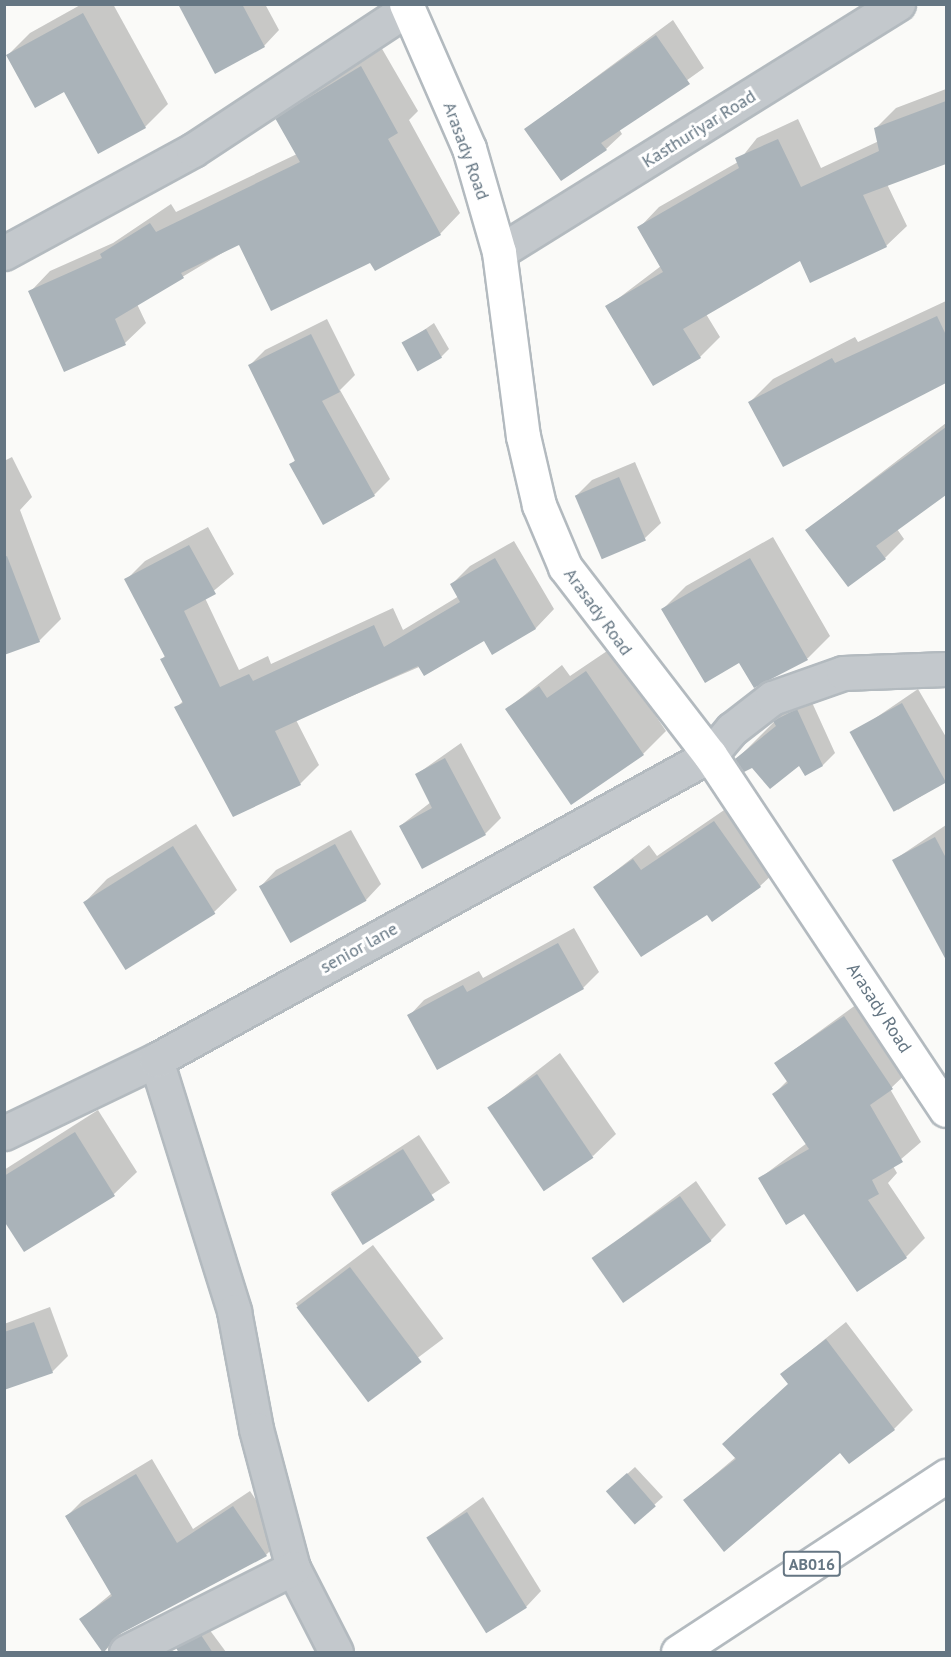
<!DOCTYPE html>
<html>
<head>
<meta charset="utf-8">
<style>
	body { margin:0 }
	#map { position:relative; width:951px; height:1657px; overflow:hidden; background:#fafaf8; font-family:"PT Sans",sans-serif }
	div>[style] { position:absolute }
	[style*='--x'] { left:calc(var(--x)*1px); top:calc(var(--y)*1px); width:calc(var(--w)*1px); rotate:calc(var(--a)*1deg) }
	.shadow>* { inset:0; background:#0003; transform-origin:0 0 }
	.building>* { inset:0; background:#aab3b9; transform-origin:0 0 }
	.roads { filter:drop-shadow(2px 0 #b3babf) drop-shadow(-2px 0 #b3babf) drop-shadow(0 2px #b3babf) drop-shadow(0 -2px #b3babf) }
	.street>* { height:33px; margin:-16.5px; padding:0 16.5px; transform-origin:16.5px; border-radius:16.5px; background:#c3c8cc }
	.secondary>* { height:33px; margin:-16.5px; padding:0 16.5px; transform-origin:16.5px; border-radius:16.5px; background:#fff }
	.primary>* { height:33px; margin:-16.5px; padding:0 16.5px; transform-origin:16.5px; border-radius:16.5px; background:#fff }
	span { translate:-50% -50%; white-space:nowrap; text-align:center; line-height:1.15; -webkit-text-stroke:6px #fff; paint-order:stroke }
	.shield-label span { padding:2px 4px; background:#fff; border:2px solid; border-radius:4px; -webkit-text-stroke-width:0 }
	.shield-label { font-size:16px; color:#657683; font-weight:700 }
	.street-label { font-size:18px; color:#657683 }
	.frame { position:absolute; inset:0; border:6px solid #657683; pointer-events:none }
</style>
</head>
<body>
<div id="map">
	<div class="shadow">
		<div style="clip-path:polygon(82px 4px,113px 4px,168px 104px,145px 127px,7px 56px,30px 33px)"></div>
		<div style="clip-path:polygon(180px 4px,265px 4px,279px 30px,264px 46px)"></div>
		<div style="clip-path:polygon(673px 20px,704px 68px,619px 129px,622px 134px,606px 149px,526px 129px)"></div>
		<div style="clip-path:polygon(381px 47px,418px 111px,409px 120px,460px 213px,440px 234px,371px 261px,239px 243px,137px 304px,146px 323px,125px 343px,30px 292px,50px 271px,113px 243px,171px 204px,176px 212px,297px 154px,277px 118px,297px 98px)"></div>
		<div style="clip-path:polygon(946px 89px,946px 163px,887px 184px,907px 226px,886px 246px,801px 259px,706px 314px,720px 337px,700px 357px,607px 307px,661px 266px,639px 228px,659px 207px,738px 162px,757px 138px,798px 119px,821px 168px,879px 141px,876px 128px,896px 108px)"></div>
		<div style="clip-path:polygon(946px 301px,946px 382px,784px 465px,750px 402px,773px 379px,855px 337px,858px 342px)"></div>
		<div style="clip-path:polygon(327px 319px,355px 375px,340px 390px,390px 479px,374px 495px,291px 465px,296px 459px,250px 365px,265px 350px)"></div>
		<div style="clip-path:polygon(434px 323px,449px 349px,441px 357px,404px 344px)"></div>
		<div style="clip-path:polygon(946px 423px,946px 493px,897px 529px,904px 539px,885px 558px,807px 530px)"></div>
		<div style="clip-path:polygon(12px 457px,32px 497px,20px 510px,61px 619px,39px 641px,4px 653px,4px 461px)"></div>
		<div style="clip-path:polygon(635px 462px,661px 523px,645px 538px,576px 496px,592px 480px)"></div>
		<div style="clip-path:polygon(208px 527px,234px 574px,205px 598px,239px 670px,268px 656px,271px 664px,393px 608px,403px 630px,459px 596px,452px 584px,470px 566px,514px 541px,554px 609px,536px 628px,492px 653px,484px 639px,296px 720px,319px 765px,300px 784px,176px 708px,183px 701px,162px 659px,166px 655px,126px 580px,145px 561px)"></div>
		<div style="clip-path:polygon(773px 537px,830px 636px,808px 658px,755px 686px,740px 661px,663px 609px,686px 586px)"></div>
		<div style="clip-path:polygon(610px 649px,666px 731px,643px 754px,507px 709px,562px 665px,570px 676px)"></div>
		<div style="clip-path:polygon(918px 689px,946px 737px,946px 781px,898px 810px,852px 734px)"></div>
		<div style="clip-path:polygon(810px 698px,835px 753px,823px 765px,753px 766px,737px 759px,787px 709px)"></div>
		<div style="clip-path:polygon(461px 743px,501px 818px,485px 834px,422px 867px,400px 826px,431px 802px,417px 774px)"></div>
		<div style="clip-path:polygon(730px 806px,776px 871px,760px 886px,707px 913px,595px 887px,649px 845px,657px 856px)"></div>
		<div style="clip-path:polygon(196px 824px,237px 890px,214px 912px,125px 967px,85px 902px,107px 879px)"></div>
		<div style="clip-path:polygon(946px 825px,946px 924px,933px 932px,894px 860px)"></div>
		<div style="clip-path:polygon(351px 830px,381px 884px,366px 900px,261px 886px,276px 870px)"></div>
		<div style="clip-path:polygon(574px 928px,599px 972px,583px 988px,438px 1068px,409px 1016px,424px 1000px,479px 971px,483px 978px)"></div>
		<div style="clip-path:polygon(864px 999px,911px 1069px,890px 1089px,921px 1142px,893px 1166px,897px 1173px,888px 1183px,925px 1238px,906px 1257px,804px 1212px,760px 1178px,807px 1143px,774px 1094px,788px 1080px,776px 1063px)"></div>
		<div style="clip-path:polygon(560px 1053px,616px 1134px,593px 1156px,489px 1108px)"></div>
		<div style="clip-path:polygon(98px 1110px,137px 1172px,114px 1194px,4px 1218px,4px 1170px)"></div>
		<div style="left:419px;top:1135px;width:57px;height:105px;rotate:57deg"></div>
		<div style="clip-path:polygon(696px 1181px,726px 1225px,711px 1240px,594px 1258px)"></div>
		<div style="left:373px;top:1245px;width:117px;height:97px;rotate:53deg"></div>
		<div style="clip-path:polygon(50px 1307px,68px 1356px,52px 1372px,4px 1389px,4px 1324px)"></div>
		<div style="clip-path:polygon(846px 1322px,913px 1410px,894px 1429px,841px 1451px,685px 1500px,736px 1457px,789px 1383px,782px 1374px)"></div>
		<div style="clip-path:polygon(152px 1459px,193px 1529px,250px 1491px,282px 1539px,266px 1555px,124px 1630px,104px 1652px,81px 1619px,112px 1593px,66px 1517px,82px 1501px)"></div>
		<div style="clip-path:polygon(635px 1467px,663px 1497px,635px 1522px,615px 1485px)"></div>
		<div style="clip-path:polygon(483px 1497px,541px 1591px,526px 1607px,428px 1537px)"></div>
		<div style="clip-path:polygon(209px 1629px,226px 1652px,181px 1652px,178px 1648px,185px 1640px)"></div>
	</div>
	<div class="building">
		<div style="clip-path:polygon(178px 4px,242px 4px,265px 47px,215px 74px)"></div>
		<div style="clip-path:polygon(83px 13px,146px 128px,98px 154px,64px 92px,35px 108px,6px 55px)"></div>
		<div style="clip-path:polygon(656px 35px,690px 84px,601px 143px,607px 150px,561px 181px,524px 129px)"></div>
		<div style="clip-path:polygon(361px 66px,398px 133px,388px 139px,441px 235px,375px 271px,370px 263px,271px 311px,239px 245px,181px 273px,184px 278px,115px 319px,126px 345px,64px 372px,28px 291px,102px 258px,100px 254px,150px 223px,156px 232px,300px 162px,275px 118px)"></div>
		<div style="clip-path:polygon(946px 101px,946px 164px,863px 195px,887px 247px,810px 283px,800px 261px,683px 329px,701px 358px,653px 386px,605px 306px,663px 272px,637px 227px,739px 168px,735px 158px,778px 139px,801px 187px,879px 151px,874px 128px)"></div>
		<div style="clip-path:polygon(937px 316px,946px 335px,946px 383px,783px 467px,748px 402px,832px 358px,835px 363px)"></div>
		<div style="left:426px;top:329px;width:33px;height:28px;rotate:61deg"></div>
		<div style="clip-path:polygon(311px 334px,340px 392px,322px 401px,375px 496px,323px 525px,289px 464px,295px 461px,248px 365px)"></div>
		<div style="clip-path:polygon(946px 427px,946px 495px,876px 546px,886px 559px,848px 587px,805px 530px)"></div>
		<div style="left:619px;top:477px;width:69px;height:48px;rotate:67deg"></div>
		<div style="clip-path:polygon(189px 545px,216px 594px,184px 611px,220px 687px,249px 674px,253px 681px,374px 625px,384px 647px,460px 602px,450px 584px,495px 558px,536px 629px,492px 655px,484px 641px,424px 676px,418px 666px,275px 731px,301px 785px,233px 817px,174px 707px,183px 703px,160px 659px,165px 657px,124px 579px)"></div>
		<div style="clip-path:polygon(7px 556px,40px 642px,4px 655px,4px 557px)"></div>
		<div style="clip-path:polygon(750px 558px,808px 660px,754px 688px,739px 663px,705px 683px,661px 609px)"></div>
		<div style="clip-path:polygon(586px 671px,644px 755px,571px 805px,505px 709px,539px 686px,547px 698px)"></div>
		<div style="left:902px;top:703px;width:91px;height:60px;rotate:61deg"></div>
		<div style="clip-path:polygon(797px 709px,823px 766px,805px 776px,790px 751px,799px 766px,770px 789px,752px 768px,744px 772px,735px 759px,776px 726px,773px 721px)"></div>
		<div style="clip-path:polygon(445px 758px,486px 835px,422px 869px,399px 826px,432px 808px,415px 774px)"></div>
		<div style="clip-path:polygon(714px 821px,761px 887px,712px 922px,707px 915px,641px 957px,593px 887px,633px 859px,641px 870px)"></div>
		<div style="clip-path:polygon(935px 837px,946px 858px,946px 960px,892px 860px)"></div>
		<div style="left:335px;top:844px;width:65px;height:87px;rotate:61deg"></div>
		<div style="left:173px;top:846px;width:80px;height:106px;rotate:58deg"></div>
		<div style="clip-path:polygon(558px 943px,584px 989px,437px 1070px,407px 1015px,463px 985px,467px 992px)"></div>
		<div style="clip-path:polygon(844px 1016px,893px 1089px,870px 1105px,903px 1162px,872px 1180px,879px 1194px,868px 1200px,907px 1258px,857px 1292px,804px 1214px,786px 1225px,758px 1178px,809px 1149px,772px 1094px,788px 1083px,774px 1063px)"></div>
		<div style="left:537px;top:1074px;width:101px;height:60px;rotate:56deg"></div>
		<div style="clip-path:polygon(75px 1132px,115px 1196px,24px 1252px,4px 1221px,4px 1176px)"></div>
		<div style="left:403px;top:1149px;width:60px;height:85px;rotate:58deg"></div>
		<div style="left:680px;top:1196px;width:55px;height:108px;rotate:55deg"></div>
		<div style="left:350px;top:1267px;width:119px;height:67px;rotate:53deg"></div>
		<div style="clip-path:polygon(34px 1322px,53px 1373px,4px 1390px,4px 1332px)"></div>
		<div style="clip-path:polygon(826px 1339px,895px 1430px,849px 1464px,840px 1453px,724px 1552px,683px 1500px,736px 1459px,722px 1444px,788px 1384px,780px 1374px)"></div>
		<div style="left:627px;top:1473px;width:44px;height:28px;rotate:49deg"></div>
		<div style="clip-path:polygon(136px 1474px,177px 1543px,233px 1506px,267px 1556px,118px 1635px,103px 1653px,79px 1619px,112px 1596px,65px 1516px)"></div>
		<div style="left:467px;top:1512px;width:113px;height:48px;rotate:58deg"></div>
		<div style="clip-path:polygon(201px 1635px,213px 1653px,179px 1653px,176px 1648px)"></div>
	</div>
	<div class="roads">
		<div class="street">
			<div style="--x:499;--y:252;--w:470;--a:-31.9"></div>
			<div style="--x:4;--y:253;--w:215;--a:-28.6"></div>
			<div style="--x:193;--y:150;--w:258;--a:-33.4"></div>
			<div style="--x:156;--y:1060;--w:263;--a:72.7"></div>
			<div style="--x:234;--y:1311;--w:120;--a:79.4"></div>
			<div style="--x:256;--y:1429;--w:144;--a:75.1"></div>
			<div style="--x:293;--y:1568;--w:94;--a:62.9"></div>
			<div style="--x:4;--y:1133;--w:169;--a:-25.7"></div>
			<div style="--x:156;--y:1060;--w:632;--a:-28.83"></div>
			<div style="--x:710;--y:755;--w:34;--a:-50"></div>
			<div style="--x:732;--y:729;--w:51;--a:-37.8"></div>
			<div style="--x:772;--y:698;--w:75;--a:-19.4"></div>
			<div style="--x:843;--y:673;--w:103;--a:-2.2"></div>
			<div style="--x:126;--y:1652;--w:187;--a:-26.7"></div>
		</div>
		<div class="secondary">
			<div style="--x:406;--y:4;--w:157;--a:66.4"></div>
			<div style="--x:469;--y:148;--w:108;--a:73.9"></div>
			<div style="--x:499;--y:252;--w:186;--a:82.6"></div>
			<div style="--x:523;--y:436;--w:71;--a:76.9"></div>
			<div style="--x:539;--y:505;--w:67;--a:67.2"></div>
			<div style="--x:565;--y:567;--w:237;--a:52.4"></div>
			<div style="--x:710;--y:755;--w:426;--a:56.4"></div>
		</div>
		<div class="primary">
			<div style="--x:678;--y:1652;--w:321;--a:-33.3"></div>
		</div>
	</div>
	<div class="shield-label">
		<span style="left:812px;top:1564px">AB016</span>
	</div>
	<div class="street-label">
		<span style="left:699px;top:129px;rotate:-32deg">Kasthuriyar Road</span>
		<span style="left:466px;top:151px;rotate:70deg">Arasady Road</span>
		<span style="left:598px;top:612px;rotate:54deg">Arasady Road</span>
		<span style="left:359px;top:948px;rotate:-29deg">senior lane</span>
		<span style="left:879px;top:1008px;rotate:57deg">Arasady Road</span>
	</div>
	<div class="frame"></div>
</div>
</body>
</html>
